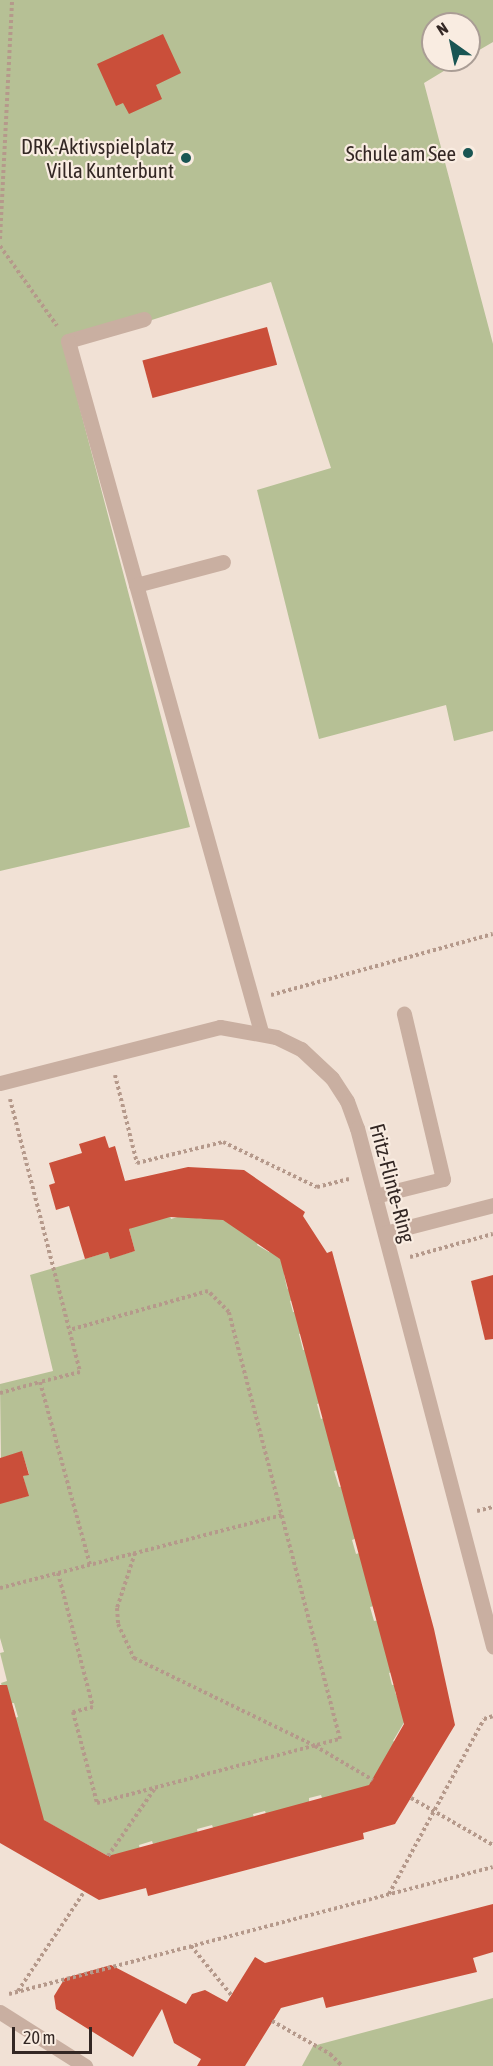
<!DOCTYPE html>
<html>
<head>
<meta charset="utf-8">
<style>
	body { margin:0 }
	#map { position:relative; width:493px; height:2066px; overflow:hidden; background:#f1e1d5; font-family:"Asap Condensed",sans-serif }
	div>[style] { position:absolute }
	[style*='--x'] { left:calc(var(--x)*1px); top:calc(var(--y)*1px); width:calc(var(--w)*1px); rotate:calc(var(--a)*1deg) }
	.green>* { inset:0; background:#b6c095 }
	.building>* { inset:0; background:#ca4f3a; transform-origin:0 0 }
	.path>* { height:4px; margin-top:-2px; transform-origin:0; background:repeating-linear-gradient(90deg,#b5998b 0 3px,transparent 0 6px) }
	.minor>* { height:15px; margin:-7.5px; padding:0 7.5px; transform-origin:7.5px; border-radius:7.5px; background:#c9afa1 }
	.dots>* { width:16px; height:16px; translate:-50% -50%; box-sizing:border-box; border:3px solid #f9ece1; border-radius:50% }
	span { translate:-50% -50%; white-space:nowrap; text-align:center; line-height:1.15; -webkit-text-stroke:4.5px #f9ece1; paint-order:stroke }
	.poi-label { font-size:21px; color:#332724 }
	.right { translate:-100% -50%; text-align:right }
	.street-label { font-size:21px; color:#332724 }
	.north { position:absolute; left:421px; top:12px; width:60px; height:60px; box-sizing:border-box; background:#f9ece1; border:2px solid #aa9d95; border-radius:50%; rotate:327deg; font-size:16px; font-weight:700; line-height:24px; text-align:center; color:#332724 }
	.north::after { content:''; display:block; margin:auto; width:21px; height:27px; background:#195553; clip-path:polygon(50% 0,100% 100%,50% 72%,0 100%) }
	.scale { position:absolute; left:12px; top:2027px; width:80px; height:27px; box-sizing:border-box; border:3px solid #332724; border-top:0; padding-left:8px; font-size:18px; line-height:21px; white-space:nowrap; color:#332724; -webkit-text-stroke:4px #f9ece1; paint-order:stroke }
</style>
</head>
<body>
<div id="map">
	<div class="green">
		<div style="clip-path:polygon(0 0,493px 0,493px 42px,469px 56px,469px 24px,433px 24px,433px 60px,462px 60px,424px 83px,493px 344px,493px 731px,454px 741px,446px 705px,319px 739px,257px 490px,331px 468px,271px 282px,64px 348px,190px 827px,0 871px)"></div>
		<div style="clip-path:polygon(169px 1211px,171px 1219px,184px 1215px,201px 1219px,225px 1213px,260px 1239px,257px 1245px,269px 1252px,275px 1248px,290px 1268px,284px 1274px,287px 1288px,296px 1299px,290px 1301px,293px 1312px,298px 1311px,304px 1332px,299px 1334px,303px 1350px,309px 1349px,326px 1401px,317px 1404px,321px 1419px,327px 1417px,341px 1469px,334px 1471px,339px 1487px,346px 1486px,359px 1537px,352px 1540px,356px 1554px,363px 1552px,378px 1605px,370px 1607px,374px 1621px,381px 1620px,396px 1670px,389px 1673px,392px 1685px,399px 1684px,395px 1692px,406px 1719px,393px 1741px,397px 1743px,369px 1786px,323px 1801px,321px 1795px,309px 1798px,309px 1803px,266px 1814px,265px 1811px,253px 1814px,254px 1818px,214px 1830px,212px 1825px,197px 1829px,198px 1834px,153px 1844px,152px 1841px,139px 1845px,140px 1850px,108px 1856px,40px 1818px,34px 1785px,11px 1719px,18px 1717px,14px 1703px,7px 1704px,1px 1683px,7px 1681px,0 1653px,4px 1652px,0 1638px,0 1489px,13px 1500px,28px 1496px,23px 1476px,29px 1474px,22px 1452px,1px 1458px,0 1384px,53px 1371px,30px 1275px,108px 1252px,110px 1258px,135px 1251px,129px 1229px)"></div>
		<div style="clip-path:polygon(493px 1998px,493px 2066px,302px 2066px,313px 2046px)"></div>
	</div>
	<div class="building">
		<div style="clip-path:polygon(163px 34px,181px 73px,156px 85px,162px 99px,129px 114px,123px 103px,116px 106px,97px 64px)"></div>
		<div style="left:267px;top:327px;width:39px;height:129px;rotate:75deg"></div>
		<div style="clip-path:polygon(105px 1136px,109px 1148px,115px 1146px,125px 1181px,188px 1167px,244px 1170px,305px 1212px,303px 1216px,327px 1253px,332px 1251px,434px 1629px,455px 1725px,395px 1824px,363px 1833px,364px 1839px,148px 1896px,146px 1888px,99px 1900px,0 1843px,0 1685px,7px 1685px,44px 1820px,108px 1856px,369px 1785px,404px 1724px,280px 1259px,223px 1220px,170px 1217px,129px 1229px,135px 1251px,110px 1259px,108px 1252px,85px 1259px,69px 1206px,56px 1210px,49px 1185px,55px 1183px,49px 1163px,82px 1153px,79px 1144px)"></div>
		<div style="clip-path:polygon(493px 1275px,493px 1339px,485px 1340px,471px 1281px)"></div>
		<div style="clip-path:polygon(22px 1451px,29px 1475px,23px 1476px,29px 1496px,0 1504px,0 1458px)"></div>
		<div style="clip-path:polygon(493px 1904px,493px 1952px,473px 1958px,477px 1972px,326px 2008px,323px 1997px,281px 2008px,245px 2066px,197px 2066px,201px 2059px,174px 2043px,162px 2009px,133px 2057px,56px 2009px,54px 1996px,65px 1978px,111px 1965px,186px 2004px,192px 1994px,205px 1990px,227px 2002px,255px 1957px,265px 1963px)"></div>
	</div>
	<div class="path">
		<div style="--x:0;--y:239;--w:239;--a:-87.1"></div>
		<div style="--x:0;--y:246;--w:98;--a:54.5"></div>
		<div style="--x:271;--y:995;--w:230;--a:-15.4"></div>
		<div style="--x:115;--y:1075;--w:91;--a:76"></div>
		<div style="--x:137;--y:1163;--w:89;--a:-13.7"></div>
		<div style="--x:223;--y:1142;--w:104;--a:25.6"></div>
		<div style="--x:317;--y:1187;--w:33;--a:-14"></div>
		<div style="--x:10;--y:1099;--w:282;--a:75.6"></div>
		<div style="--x:80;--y:1372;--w:41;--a:166"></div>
		<div style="--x:410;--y:1257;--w:86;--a:-15.5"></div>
		<div style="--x:0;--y:1393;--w:41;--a:-15.4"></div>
		<div style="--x:40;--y:1382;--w:190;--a:74.7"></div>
		<div style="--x:477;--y:1511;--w:16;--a:-14"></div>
		<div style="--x:135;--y:1553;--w:58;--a:108.1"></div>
		<div style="--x:117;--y:1608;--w:16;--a:86"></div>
		<div style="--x:118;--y:1624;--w:38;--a:65"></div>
		<div style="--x:134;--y:1658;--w:201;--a:25.9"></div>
		<div style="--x:315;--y:1746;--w:67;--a:30.4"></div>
		<div style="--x:58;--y:1573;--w:138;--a:75.4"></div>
		<div style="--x:93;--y:1707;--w:21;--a:166"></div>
		<div style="--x:73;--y:1712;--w:94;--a:75.2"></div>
		<div style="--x:97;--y:1803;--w:251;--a:-14.8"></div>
		<div style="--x:340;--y:1739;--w:441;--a:-104.6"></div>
		<div style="--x:229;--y:1312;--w:30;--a:-135"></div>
		<div style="--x:208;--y:1291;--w:144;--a:164.3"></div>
		<div style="--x:0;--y:1588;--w:291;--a:-14.5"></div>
		<div style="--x:411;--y:1798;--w:95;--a:29.8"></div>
		<div style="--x:108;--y:1856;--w:83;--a:-55.3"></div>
		<div style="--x:389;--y:1894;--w:199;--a:-61.5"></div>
		<div style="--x:484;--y:1719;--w:9;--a:-18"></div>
		<div style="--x:191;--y:1946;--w:65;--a:50.6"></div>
		<div style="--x:18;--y:1991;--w:119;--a:-56.3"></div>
		<div style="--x:9;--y:1994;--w:500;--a:-14.7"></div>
		<div style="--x:272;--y:2021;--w:67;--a:29.6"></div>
		<div style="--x:330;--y:2054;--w:17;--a:45"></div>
	</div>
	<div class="minor">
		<div style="--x:144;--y:319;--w:79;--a:163.9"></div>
		<div style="--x:68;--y:341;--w:717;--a:74.39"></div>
		<div style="--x:136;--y:585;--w:90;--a:-14.8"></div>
		<div style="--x:0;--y:1083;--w:227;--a:-14.3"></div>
		<div style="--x:220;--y:1027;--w:57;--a:10.1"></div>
		<div style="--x:276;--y:1037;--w:28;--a:26"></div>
		<div style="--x:301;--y:1049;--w:42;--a:43.1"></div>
		<div style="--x:332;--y:1078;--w:27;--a:57"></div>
		<div style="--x:347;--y:1101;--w:29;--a:70"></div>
		<div style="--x:357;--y:1128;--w:536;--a:75.29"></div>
		<div style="--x:375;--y:1196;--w:70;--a:-14"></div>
		<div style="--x:443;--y:1179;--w:170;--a:-103.3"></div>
		<div style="--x:385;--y:1233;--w:112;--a:-14.5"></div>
		<div style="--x:0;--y:2012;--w:101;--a:32.4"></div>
	</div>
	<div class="dots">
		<div style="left:468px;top:153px;background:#195553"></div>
		<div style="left:186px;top:158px;background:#195553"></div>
	</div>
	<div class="poi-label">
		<span class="right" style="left:174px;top:158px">DRK-Aktivspielplatz<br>Villa Kunterbunt</span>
		<span class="right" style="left:456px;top:153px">Schule am See</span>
	</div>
	<div class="street-label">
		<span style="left:393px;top:1183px;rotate:75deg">Fritz-Flinte-Ring</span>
	</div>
	<div class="north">N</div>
	<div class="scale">20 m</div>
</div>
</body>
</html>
